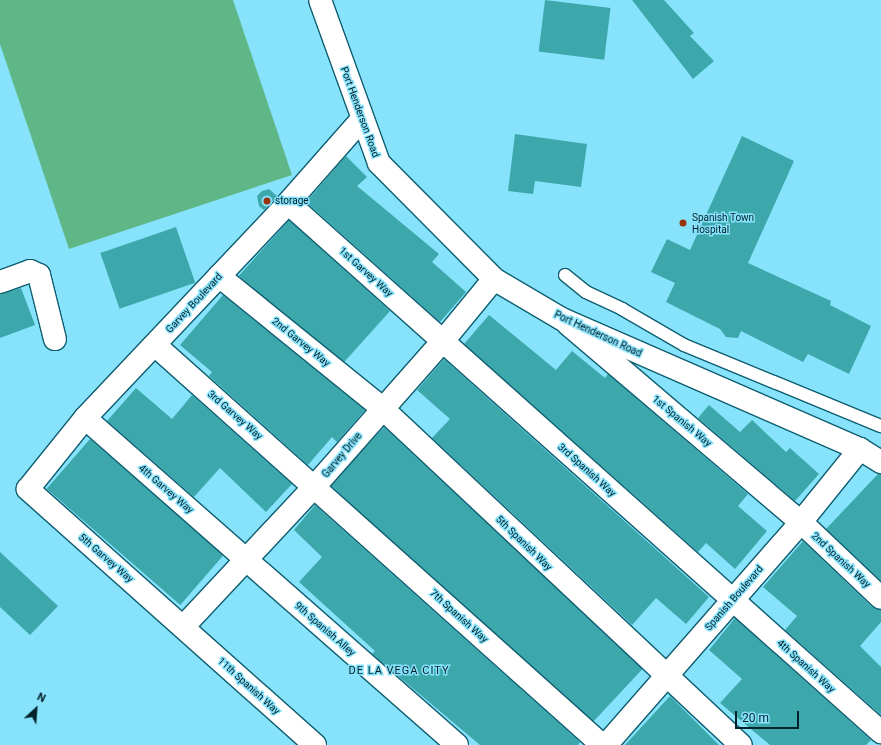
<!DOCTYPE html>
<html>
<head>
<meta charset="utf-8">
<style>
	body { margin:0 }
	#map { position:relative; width:881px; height:745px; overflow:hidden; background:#87e2fc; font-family:Roboto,sans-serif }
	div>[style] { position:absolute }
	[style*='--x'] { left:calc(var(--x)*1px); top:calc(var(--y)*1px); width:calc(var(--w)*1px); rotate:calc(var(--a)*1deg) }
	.green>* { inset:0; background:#5fb787 }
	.building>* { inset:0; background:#3da8ab; transform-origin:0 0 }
	.roads { filter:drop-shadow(1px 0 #0f5e70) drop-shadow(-1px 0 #0f5e70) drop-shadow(0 1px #0f5e70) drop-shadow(0 -1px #0f5e70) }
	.service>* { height:12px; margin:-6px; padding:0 6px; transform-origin:6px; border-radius:6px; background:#fff }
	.minor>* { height:22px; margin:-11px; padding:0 11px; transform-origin:11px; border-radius:11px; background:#fff }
	.tertiary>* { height:22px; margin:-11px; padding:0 11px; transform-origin:11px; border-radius:11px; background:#fff }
	.dots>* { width:11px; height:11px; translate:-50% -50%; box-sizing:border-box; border:2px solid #87e2fc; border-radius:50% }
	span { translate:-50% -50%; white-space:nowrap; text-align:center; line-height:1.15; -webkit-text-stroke:3px #87e2fc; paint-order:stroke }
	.street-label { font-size:10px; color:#032128 }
	.poi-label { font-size:10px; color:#032128 }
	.left { translate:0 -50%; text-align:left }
	.neighbourhood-label { font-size:11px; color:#032128; letter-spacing:1px }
	.north { position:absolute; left:16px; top:689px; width:40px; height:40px; -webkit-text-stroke:3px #87e2fc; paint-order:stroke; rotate:26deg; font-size:11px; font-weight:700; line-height:16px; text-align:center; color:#032128 }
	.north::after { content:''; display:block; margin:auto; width:14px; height:18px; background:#032128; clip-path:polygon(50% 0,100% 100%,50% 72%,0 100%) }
	.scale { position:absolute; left:735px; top:711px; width:64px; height:18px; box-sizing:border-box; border:2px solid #032128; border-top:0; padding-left:5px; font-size:12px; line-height:14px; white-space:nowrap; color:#032128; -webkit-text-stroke:3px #87e2fc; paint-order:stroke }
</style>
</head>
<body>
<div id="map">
	<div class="green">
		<div style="clip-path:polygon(0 0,233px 0,292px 175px,69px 249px,0 44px)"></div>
	</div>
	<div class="building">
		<div style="left:545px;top:0;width:66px;height:52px;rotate:7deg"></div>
		<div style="clip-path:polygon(632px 0,664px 0,694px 33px,690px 36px,714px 61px,693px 79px)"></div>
		<div style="clip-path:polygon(515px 134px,587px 144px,581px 187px,535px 181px,533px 194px,508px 191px)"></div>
		<div style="clip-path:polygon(742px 136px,794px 161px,748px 263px,831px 301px,830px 305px,871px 326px,849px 374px,808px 354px,803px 362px,741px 331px,738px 338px,726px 337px,720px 329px,666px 302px,675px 283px,651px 272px,667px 239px,690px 250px)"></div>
		<div style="clip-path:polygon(346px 156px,367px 177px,357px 186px,439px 254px,432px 262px,466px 292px,440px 322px,306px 202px)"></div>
		<div style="clip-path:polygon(269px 189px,277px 196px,264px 210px,259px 206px,257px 196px,262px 191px)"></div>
		<div style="left:289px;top:220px;width:136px;height:75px;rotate:42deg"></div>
		<div style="left:176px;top:227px;width:59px;height:80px;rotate:71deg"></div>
		<div style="clip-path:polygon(21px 288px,35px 325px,0 338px,0 294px)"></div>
		<div style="clip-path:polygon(223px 295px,365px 410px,337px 442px,332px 437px,308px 465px,209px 376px,212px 372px,180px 345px)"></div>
		<div style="clip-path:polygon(489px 315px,556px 370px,572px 351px,605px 378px,608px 374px,748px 494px,738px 506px,767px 531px,735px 569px,706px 543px,698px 552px,464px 344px)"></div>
		<div style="clip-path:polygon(444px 359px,709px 597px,686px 624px,656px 598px,632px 625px,432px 438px,450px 419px,417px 390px)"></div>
		<div style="clip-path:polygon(136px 388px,172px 419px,192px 395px,292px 484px,266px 512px,220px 468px,194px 497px,107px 421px)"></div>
		<div style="clip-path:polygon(709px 405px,740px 432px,752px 420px,786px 452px,790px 448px,819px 474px,795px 501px,698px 418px)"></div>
		<div style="left:384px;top:427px;width:354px;height:79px;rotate:43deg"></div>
		<div style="left:90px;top:439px;width:177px;height:66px;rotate:41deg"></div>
		<div style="clip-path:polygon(878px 474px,881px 474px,881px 581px,826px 529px)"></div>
		<div style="clip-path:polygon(315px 505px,580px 742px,578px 745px,480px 745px,372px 654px,375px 651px,299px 582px,322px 557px,294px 530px)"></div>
		<div style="clip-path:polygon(803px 541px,872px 607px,881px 610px,881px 622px,860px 646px,881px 667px,881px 715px,785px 630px,797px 616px,763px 587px)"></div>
		<div style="clip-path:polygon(0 552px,58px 606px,30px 635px,0 607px)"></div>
		<div style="clip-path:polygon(735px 618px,871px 740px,866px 745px,770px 745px,720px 703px,742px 679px,709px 650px)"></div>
		<div style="clip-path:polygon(670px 696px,719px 745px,625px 745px)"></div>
	</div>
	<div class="roads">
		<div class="service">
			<div style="--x:565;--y:275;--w:27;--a:39"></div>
			<div style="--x:586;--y:292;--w:40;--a:25"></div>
			<div style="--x:622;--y:309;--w:72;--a:30.1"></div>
			<div style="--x:684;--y:345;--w:213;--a:22.4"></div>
		</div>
		<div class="minor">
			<div style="--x:288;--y:203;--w:795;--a:41.74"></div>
			<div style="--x:219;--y:276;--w:210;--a:39"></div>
			<div style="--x:382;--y:408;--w:492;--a:43.2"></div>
			<div style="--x:0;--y:282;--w:32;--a:-20"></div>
			<div style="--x:30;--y:271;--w:10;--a:24"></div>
			<div style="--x:39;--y:275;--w:66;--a:76"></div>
			<div style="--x:568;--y:324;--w:306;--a:40.4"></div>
			<div style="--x:801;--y:522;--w:110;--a:43.5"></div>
			<div style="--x:155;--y:345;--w:600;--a:41.82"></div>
			<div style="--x:85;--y:418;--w:495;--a:41.3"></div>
			<div style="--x:183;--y:627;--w:193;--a:-46.9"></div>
			<div style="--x:315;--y:486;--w:193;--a:-48.6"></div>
			<div style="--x:443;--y:341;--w:80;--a:-50.6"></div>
			<div style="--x:315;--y:745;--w:385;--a:-138.3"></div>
			<div style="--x:28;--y:489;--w:91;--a:-51.2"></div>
			<div style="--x:85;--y:418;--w:296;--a:-46.6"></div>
			<div style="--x:288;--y:203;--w:112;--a:-48.6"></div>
			<div style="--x:606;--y:745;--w:296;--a:-48.8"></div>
			<div style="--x:801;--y:522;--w:94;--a:-51.1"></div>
		</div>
		<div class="tertiary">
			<div style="--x:320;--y:0;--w:173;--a:70.1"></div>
			<div style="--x:379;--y:163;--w:163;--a:45.2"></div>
			<div style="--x:494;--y:279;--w:79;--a:30.5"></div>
			<div style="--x:562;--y:319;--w:325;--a:23.6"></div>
			<div style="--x:860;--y:449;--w:25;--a:32"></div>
		</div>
	</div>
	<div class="dots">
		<div style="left:267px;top:201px;background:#99330c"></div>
		<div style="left:683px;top:223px;background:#99330c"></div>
	</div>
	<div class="street-label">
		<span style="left:360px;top:112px;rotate:70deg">Port Henderson Road</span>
		<span style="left:366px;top:272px;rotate:42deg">1st Garvey Way</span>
		<span style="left:194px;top:303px;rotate:-47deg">Garvey Boulevard</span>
		<span style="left:598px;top:334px;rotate:25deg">Port Henderson Road</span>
		<span style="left:301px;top:342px;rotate:39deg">2nd Garvey Way</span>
		<span style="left:235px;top:415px;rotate:41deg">3rd Garvey Way</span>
		<span style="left:682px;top:421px;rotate:40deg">1st Spanish Way</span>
		<span style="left:342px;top:455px;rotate:-50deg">Garvey Drive</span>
		<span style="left:587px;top:470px;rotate:42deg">3rd Spanish Way</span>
		<span style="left:166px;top:489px;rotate:41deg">4th Garvey Way</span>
		<span style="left:524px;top:543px;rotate:44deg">5th Spanish Way</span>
		<span style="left:106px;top:558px;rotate:41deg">5th Garvey Way</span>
		<span style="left:841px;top:560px;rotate:43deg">2nd Spanish Way</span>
		<span style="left:734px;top:598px;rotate:-49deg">Spanish Boulevard</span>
		<span style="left:459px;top:616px;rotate:42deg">7th Spanish Way</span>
		<span style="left:325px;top:629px;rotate:41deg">9th Spanish Alley</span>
		<span style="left:806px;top:666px;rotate:42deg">4th Spanish Way</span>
		<span style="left:249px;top:686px;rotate:42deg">11th Spanish Way</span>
	</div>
	<div class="poi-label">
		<span class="left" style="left:275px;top:201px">storage</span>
		<span class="left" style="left:692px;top:223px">Spanish Town<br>Hospital</span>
	</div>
	<div class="neighbourhood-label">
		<span style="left:399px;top:671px">DE LA VEGA CITY</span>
	</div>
	<div class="north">N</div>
	<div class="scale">20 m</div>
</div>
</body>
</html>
